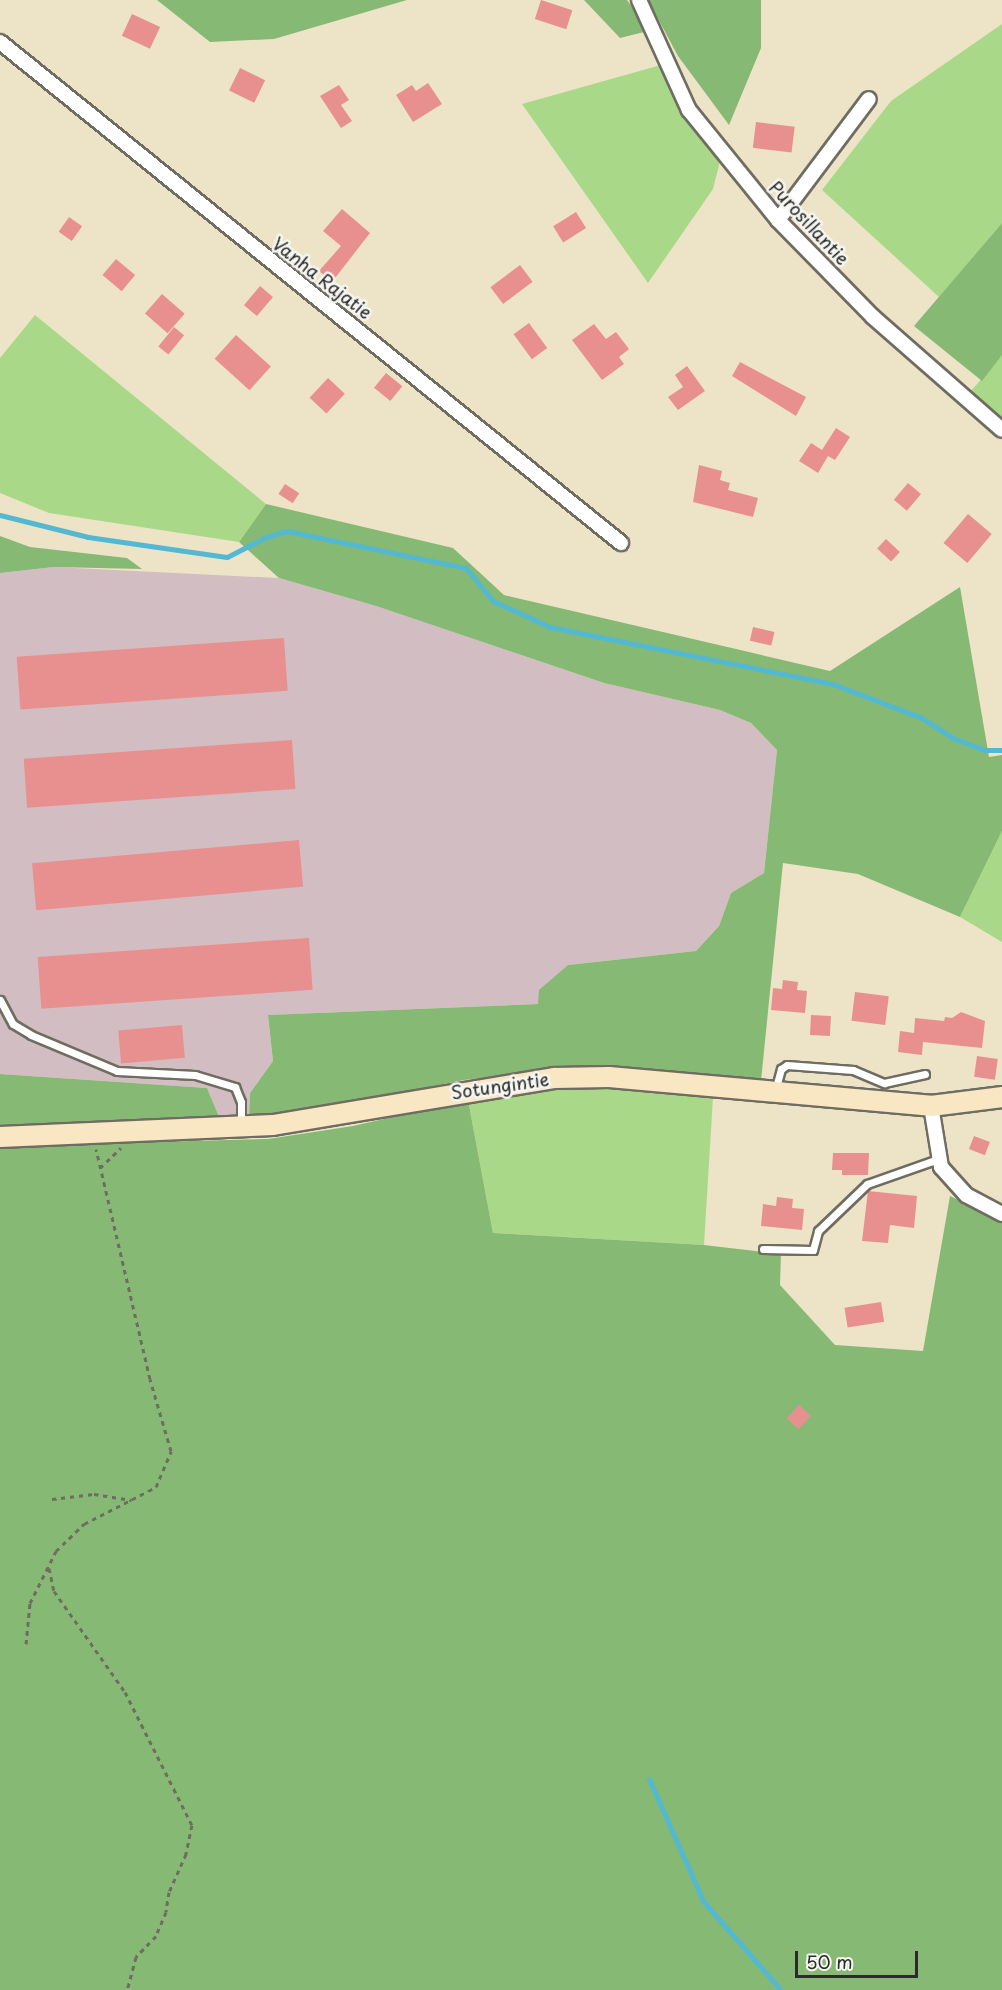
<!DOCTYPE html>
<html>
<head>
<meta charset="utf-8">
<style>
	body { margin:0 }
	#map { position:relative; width:1002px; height:1990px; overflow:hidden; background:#ede4c7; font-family:"Playpen Sans",sans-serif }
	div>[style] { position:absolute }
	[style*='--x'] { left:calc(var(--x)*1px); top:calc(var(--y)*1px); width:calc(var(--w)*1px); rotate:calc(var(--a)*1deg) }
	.industrial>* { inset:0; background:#d2bec2 }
	.green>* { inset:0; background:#a9d988 }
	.forest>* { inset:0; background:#86b974 }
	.stream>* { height:5px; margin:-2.5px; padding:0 2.5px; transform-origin:2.5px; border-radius:2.5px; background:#53b8d1 }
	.building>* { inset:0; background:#e8908f; transform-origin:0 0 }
	.path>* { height:3px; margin-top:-1.5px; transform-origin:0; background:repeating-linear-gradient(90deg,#6f6c62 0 4.5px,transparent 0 9px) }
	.roads { filter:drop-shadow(2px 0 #6f6c62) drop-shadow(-2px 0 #6f6c62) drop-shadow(0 2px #6f6c62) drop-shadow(0 -2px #6f6c62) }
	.lane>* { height:7px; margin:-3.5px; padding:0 3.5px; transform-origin:3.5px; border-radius:3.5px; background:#fff }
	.street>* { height:14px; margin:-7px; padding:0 7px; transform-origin:7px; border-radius:7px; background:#fff }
	.secondary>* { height:20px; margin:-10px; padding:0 10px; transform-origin:10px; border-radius:10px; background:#f9e7c3 }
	span { translate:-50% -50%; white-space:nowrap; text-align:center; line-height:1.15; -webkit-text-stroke:5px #f6f6f2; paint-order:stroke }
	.street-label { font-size:18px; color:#2b2b2b }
	.scale { position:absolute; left:795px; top:1951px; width:123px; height:27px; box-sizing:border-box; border:3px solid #2b2b2b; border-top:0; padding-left:8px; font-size:18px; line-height:21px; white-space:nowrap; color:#2b2b2b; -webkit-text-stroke:4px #f6f6f2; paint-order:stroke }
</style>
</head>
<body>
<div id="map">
	<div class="industrial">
		<div style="clip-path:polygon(54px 567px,279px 578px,376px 606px,604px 683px,720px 710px,751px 723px,777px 750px,764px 873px,731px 893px,719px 926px,696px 951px,568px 965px,539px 1004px,268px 1015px,273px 1061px,250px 1093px,249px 1117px,220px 1119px,207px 1088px,0 1074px,0 573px)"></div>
	</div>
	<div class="green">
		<div style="clip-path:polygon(1002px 24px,1002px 223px,939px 297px,822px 190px,891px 101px)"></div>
		<div style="clip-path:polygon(661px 65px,685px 117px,720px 161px,713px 189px,648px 283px,522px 104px)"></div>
		<div style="clip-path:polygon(35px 315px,266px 504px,239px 542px,49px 513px,0 493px,0 358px)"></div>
		<div style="clip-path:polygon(1002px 355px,1002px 430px,965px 398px)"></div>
		<div style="clip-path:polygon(1002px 831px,1002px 942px,960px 917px)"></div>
		<div style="clip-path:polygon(568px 1086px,608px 1086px,713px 1097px,704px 1245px,493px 1233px,468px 1100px)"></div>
	</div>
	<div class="forest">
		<div style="clip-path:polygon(157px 0,407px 0,274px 39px,210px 42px)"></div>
		<div style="clip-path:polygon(584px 0,627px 0,648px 31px,620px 38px)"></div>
		<div style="clip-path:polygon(648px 0,761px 0,761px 48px,729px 125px,678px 56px)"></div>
		<div style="clip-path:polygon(1002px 223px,1002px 355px,982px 381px,914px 326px)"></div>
		<div style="clip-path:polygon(266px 504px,453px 548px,504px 595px,830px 671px,960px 587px,989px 757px,1002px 755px,1002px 831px,960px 917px,858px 874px,783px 863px,761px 1081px,554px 1069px,464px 1080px,281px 1116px,249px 1117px,250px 1093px,273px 1061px,268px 1015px,538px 1004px,539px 990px,568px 965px,696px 951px,719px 926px,731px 893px,764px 873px,777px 750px,751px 723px,720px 710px,604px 683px,376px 606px,279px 578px,239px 542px)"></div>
		<div style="clip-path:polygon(0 536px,30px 547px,127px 558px,142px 569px,54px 567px,0 573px)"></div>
		<div style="clip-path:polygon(0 1074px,207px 1088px,220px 1119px,0 1125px)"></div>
		<div style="clip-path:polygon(468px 1100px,493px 1233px,704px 1245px,781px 1254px,780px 1285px,835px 1345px,923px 1351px,950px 1196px,1002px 1220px,1002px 1990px,0 1990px,0 1146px,268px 1139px,353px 1126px)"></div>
	</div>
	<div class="stream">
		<div style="--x:0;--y:515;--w:91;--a:14"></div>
		<div style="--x:88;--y:537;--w:140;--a:8.2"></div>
		<div style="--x:227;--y:557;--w:44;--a:-27.1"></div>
		<div style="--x:266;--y:537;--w:22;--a:-16"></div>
		<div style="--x:287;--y:531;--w:183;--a:11.7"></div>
		<div style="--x:466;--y:568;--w:43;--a:50.7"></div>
		<div style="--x:493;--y:601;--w:63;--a:24.5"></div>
		<div style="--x:550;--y:627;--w:289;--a:11.4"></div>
		<div style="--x:833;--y:684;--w:95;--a:20.9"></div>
		<div style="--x:922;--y:718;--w:37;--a:33"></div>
		<div style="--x:953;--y:738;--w:34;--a:21"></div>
		<div style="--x:985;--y:750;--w:17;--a:0"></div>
		<div style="--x:649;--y:1779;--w:133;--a:66.1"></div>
		<div style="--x:703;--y:1901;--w:118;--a:48.8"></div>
	</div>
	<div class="building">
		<div style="left:541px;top:0;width:33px;height:20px;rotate:18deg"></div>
		<div style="left:132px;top:14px;width:31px;height:24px;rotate:25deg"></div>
		<div style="left:240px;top:68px;width:28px;height:25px;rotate:26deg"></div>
		<div style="clip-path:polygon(428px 83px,442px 104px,413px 122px,396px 95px,412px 85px,416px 91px)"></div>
		<div style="clip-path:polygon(339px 85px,349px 100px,341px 105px,352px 121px,341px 128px,320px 96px)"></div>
		<div style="left:756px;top:122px;width:39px;height:26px;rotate:7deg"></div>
		<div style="clip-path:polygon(342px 209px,370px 233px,332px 282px,319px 271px,341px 246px,323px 231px)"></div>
		<div style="left:576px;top:212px;width:19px;height:27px;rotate:58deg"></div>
		<div style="left:69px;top:217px;width:16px;height:18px;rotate:35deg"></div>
		<div style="left:116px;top:259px;width:25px;height:21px;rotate:40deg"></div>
		<div style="left:520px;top:265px;width:21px;height:37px;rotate:53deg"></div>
		<div style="left:260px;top:286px;width:17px;height:25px;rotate:40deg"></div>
		<div style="left:162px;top:294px;width:30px;height:26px;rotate:41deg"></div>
		<div style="left:529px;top:323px;width:31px;height:19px;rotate:54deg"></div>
		<div style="clip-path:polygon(594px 324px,606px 339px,616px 332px,629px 349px,619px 357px,624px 364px,602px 380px,572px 340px)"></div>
		<div style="left:174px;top:327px;width:13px;height:25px;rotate:39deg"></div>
		<div style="left:236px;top:335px;width:47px;height:32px;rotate:42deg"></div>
		<div style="clip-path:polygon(740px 362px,806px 397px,796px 416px,732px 376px)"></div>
		<div style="clip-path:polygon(687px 366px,705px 391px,678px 410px,668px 397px,683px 387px,675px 375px)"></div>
		<div style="left:386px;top:373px;width:21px;height:19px;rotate:39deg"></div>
		<div style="left:328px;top:378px;width:23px;height:27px;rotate:43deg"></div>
		<div style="clip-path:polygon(836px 428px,850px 437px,835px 460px,828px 456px,818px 473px,799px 461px,811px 443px,822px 450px)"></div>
		<div style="clip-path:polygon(699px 465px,722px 471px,720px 480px,730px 483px,728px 490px,758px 498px,753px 517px,693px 502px)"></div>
		<div style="left:908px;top:483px;width:17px;height:22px;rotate:40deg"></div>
		<div style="left:285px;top:484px;width:17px;height:12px;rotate:33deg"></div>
		<div style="left:968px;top:514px;width:31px;height:38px;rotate:40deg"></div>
		<div style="left:886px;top:539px;width:19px;height:13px;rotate:43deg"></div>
		<div style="left:753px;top:627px;width:22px;height:14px;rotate:13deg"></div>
		<div style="left:284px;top:638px;width:53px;height:268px;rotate:86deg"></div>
		<div style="left:292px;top:740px;width:49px;height:269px;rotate:86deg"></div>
		<div style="left:299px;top:840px;width:47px;height:268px;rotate:85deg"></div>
		<div style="left:309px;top:938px;width:52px;height:272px;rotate:86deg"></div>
		<div style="clip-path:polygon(783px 980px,798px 982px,797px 990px,807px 991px,805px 1013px,771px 1010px,773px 988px,782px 989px)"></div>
		<div style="left:855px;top:992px;width:34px;height:29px;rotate:7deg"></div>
		<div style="clip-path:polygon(961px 1012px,985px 1021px,982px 1048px,923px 1042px,922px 1055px,898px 1052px,900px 1031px,914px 1033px,915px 1018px,944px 1021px,945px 1017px,952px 1018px)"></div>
		<div style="left:811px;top:1015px;width:20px;height:20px;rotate:3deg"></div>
		<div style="left:182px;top:1025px;width:33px;height:64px;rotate:85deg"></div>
		<div style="left:977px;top:1056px;width:21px;height:21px;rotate:8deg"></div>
		<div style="left:974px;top:1136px;width:17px;height:14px;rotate:21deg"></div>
		<div style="clip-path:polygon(833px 1153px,869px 1153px,868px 1175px,842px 1175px,842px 1170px,832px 1170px)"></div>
		<div style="clip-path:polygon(868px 1191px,917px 1196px,914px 1228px,890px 1225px,888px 1243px,862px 1241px)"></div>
		<div style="clip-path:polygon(777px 1197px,793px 1199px,792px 1208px,804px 1209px,802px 1230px,761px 1226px,763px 1204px,776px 1206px)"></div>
		<div style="left:881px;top:1302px;width:20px;height:37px;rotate:81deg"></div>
		<div style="left:799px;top:1405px;width:16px;height:18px;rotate:43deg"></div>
	</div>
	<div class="path">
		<div style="--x:100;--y:1168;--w:29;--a:-44"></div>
		<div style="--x:52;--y:1499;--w:42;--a:-6.8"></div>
		<div style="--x:94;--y:1494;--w:38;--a:9"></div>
		<div style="--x:49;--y:1568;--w:24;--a:78"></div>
		<div style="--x:54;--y:1591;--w:123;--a:54.9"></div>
		<div style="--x:125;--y:1692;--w:149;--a:63.3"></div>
		<div style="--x:192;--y:1825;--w:30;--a:102"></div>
		<div style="--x:186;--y:1854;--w:42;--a:114.1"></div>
		<div style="--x:169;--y:1892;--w:20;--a:99"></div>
		<div style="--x:166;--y:1912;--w:26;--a:113"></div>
		<div style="--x:156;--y:1936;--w:29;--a:134"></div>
		<div style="--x:136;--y:1957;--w:34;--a:105"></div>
		<div style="--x:26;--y:1644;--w:41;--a:-84.4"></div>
		<div style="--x:30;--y:1603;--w:58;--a:-63.4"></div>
		<div style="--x:56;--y:1551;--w:39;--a:-44"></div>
		<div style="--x:84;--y:1524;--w:81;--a:-27.2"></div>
		<div style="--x:156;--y:1487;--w:39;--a:-67"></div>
		<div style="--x:171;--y:1451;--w:75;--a:-106.3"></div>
		<div style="--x:150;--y:1379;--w:236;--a:-103.2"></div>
	</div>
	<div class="roads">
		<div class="lane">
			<div style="--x:0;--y:1000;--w:27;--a:62"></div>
			<div style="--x:13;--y:1024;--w:21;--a:31"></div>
			<div style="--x:31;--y:1035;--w:93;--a:22.7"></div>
			<div style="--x:117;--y:1071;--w:78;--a:2.9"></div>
			<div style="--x:195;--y:1075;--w:42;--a:16.7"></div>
			<div style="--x:235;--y:1087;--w:16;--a:68"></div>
			<div style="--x:241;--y:1102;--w:23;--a:90"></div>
			<div style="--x:775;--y:1091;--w:23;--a:-75"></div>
			<div style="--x:781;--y:1069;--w:7;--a:-34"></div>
			<div style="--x:787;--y:1065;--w:66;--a:4.3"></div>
			<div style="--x:853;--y:1070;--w:34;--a:23"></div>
			<div style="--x:884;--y:1083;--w:42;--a:-12.4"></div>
			<div style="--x:763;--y:1249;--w:50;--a:1.1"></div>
			<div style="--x:813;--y:1250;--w:20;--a:-75"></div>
			<div style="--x:818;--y:1231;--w:68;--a:-43.8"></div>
			<div style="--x:867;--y:1184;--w:75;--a:-19.4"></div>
		</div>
		<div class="street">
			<div style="--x:639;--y:0;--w:121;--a:65.6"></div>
			<div style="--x:689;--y:110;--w:141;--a:51"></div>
			<div style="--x:778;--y:220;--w:136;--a:45.6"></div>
			<div style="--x:873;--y:317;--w:171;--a:41.2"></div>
			<div style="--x:0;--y:42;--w:798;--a:38.9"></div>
			<div style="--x:778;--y:220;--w:151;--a:-53.1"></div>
			<div style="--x:931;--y:1106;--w:62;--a:80.7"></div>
			<div style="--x:941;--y:1167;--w:38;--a:48"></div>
			<div style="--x:966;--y:1195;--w:41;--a:27.8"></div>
		</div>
		<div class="secondary">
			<div style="--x:0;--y:1137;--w:273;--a:-2.5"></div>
			<div style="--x:273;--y:1125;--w:286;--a:-9.5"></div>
			<div style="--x:555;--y:1078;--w:54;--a:-1.1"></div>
			<div style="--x:609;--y:1077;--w:323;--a:5.1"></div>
			<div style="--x:931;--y:1106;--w:72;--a:-7.2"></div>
		</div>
	</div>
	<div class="street-label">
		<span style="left:809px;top:223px;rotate:47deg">Purosillantie</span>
		<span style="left:322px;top:278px;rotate:38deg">Vanha Rajatie</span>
		<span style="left:500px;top:1086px;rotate:-8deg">Sotungintie</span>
	</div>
	<div class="scale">50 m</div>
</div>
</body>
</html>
